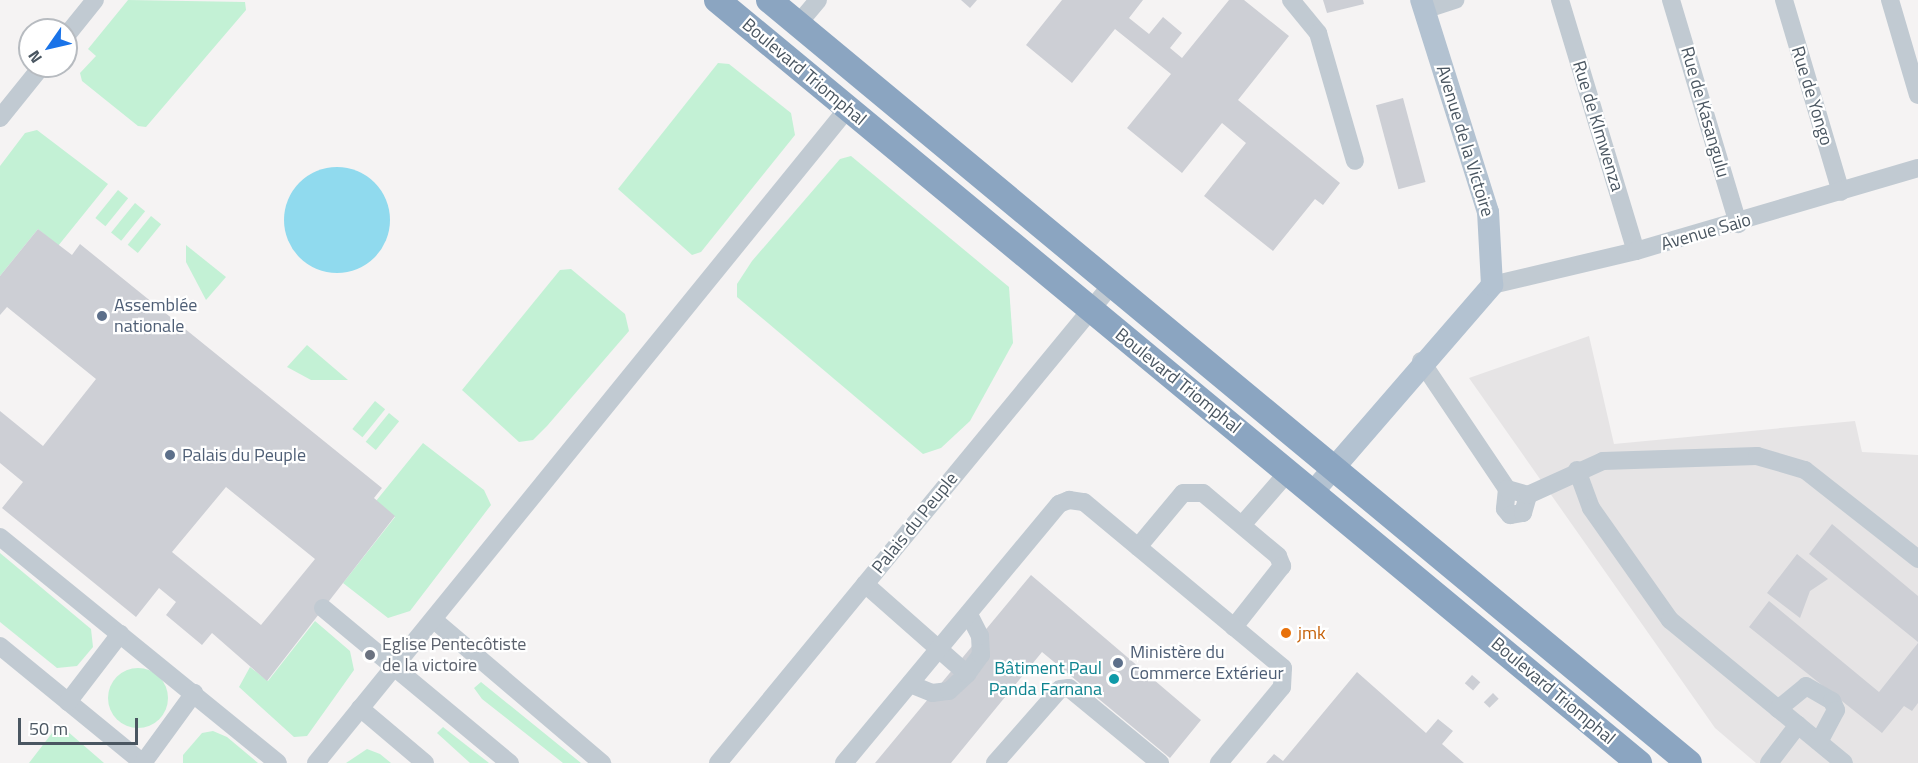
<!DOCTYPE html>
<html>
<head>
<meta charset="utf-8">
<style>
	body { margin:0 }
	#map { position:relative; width:1918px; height:763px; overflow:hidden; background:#f5f3f3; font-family:"Titillium Web",sans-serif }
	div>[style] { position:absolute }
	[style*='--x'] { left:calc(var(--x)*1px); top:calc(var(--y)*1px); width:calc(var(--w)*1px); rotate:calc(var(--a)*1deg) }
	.education>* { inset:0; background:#e6e4e5 }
	.green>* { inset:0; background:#c3f1d5; transform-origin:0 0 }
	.round { border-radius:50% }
	.water>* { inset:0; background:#90daee }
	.building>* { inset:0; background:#cdcfd5; transform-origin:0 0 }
	.minor>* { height:18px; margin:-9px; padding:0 9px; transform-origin:9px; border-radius:9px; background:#c1cad2 }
	.major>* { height:22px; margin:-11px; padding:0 11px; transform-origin:11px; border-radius:11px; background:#b3c2d1 }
	.highway>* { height:26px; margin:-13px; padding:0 13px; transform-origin:13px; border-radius:13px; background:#8ba5c1 }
	.dots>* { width:16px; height:16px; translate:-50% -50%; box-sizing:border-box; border:3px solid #fff; border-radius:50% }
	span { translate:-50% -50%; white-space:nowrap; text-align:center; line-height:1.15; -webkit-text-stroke:4.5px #fff; paint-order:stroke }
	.street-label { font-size:18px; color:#4a5661 }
	.service-label { font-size:18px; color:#4e5e75 }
	.left { translate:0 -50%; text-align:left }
	.food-label { font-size:18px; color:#c56008 }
	.worship-label { font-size:18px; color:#5b616d }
	.culture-label { font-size:18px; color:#0d838f }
	.right { translate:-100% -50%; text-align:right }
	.north { position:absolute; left:18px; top:18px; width:60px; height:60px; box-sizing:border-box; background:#fff; border:2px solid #b7bbc0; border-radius:50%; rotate:236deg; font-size:16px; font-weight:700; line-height:24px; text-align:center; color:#4a5661 }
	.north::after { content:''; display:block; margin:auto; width:21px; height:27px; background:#1a73e8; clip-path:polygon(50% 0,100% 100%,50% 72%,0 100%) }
	.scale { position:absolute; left:18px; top:718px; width:120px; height:27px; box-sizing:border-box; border:3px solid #4a5661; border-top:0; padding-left:8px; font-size:18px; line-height:21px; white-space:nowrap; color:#4a5661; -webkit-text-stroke:4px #fff; paint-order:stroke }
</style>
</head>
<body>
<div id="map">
	<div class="education">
		<div style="clip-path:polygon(1589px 336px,1614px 444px,1855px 421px,1862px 452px,1918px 455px,1918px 763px,1756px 763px,1715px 728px,1469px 378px)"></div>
	</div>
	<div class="green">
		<div style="clip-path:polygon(128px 0,245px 2px,246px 10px,146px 127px,138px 126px,82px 81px,80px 73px,96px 56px,88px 49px)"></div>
		<div style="clip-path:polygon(718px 63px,729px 64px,791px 113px,795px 135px,701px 252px,692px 255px,618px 189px)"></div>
		<div style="clip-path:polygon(37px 130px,108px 184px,58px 246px,38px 229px,0 276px,0 166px,25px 133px)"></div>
		<div style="clip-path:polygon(851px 156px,1009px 287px,1013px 343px,970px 421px,941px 448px,923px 454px,737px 297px,737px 284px,752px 261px,840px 159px)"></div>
		<div style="left:118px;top:190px;width:13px;height:36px;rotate:39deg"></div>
		<div style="left:135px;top:203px;width:13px;height:38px;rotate:39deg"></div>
		<div style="left:151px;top:216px;width:13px;height:37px;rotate:39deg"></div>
		<div style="clip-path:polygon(186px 245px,226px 277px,206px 300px,186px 262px)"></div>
		<div style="clip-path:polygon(571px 269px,625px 314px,629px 331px,547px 426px,533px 440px,519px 442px,462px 390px,560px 270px)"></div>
		<div style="clip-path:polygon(307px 345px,348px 380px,311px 380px,287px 367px)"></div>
		<div style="left:375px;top:401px;width:13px;height:36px;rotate:39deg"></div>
		<div style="left:389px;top:413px;width:13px;height:37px;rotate:39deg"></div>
		<div style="clip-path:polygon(423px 443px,484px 490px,491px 505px,410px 611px,388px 618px,343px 583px,395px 517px,376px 501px)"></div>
		<div style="clip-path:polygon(0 553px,91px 629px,93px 647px,77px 666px,57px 668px,0 622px)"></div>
		<div style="clip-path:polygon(315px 621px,350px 651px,354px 670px,307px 736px,294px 737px,239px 687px,250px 667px,268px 681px)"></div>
		<div class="round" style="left:108px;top:668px;width:60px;height:60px"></div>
		<div style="clip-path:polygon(481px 682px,581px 763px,582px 763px,563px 763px,482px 699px,474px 688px)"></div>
		<div style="clip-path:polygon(59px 724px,104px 763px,29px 763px)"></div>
		<div style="clip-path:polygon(443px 727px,489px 763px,470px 763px,437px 733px)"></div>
		<div style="clip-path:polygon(213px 731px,227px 737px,258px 763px,183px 763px,183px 755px,202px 733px)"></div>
		<div style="clip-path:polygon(367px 749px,380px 754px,391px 763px,346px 763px)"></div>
	</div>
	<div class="water">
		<div class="round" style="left:284px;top:167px;width:106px;height:106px"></div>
	</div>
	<div class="building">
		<div style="clip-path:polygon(961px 0,977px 0,970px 8px)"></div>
		<div style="clip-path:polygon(1062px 0,1143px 0,1129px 18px,1149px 34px,1163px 17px,1182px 33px,1170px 48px,1182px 58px,1229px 0,1244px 0,1289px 36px,1238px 100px,1340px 183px,1323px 205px,1315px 199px,1273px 251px,1204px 196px,1246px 143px,1222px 123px,1182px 173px,1127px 128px,1171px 74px,1115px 29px,1072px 83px,1026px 45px)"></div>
		<div style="clip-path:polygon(1323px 0,1363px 0,1364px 4px,1327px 13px)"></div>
		<div style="left:1403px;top:98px;width:87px;height:28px;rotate:75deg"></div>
		<div style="clip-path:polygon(evenodd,38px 229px,72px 255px,80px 244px,382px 488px,374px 498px,395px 516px,267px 681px,212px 633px,202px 645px,166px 615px,176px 602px,159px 588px,136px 617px,2px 508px,23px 482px,0 463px,0 411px,43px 446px,96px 379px,7px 307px,0 315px,0 276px,38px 229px,226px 487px,315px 559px,261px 625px,172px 552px,226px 487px)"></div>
		<div style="clip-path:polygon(1832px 524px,1918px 596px,1918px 642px,1809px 554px)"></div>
		<div style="clip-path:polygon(1797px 554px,1828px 579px,1810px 591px,1800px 618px,1767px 593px)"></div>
		<div style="clip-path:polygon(1031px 575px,1201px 720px,1170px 758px,1042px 652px,951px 763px,875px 763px)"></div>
		<div style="clip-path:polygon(1769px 601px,1879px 692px,1918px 643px,1918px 703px,1912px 711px,1904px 706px,1882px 733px,1749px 627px)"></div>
		<div style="clip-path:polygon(1357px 672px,1426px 733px,1438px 719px,1453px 731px,1442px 744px,1464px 763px,1266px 763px,1274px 754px,1283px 761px)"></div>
		<div style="left:1472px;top:675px;width:11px;height:11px;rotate:41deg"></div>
		<div style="left:1493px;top:693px;width:8px;height:13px;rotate:45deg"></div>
	</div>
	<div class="minor">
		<div style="--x:1291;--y:0;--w:43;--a:50.7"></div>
		<div style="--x:1318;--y:33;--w:133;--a:73.9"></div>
		<div style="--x:1560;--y:0;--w:262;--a:73.2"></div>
		<div style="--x:1671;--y:0;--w:234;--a:73.3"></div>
		<div style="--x:1784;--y:0;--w:200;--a:73.5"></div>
		<div style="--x:1890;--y:0;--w:99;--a:73.6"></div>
		<div style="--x:1424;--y:10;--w:33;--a:-18"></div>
		<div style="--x:798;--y:24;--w:31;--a:-50"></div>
		<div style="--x:66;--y:36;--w:46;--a:-51.1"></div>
		<div style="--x:0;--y:118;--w:67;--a:-51.1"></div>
		<div style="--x:1492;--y:285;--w:148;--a:-13.3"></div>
		<div style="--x:1636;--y:251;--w:294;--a:-16.4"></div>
		<div style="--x:1421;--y:361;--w:154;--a:56.1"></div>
		<div style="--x:1507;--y:489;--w:20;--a:96"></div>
		<div style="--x:1505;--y:509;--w:8;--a:50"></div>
		<div style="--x:1510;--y:515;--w:13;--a:-9"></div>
		<div style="--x:1523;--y:513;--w:19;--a:-74"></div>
		<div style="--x:1528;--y:495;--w:22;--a:-164"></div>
		<div style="--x:1577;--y:470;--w:40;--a:69.8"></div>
		<div style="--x:1591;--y:508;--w:137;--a:54.8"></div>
		<div style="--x:1670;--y:620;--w:225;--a:39.4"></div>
		<div style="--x:1528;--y:495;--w:82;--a:-24.4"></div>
		<div style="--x:1603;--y:461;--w:154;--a:-1.9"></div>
		<div style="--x:1757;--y:456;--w:50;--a:16.3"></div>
		<div style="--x:1805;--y:470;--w:144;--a:38.2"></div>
		<div style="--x:1242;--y:525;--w:70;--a:-49"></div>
		<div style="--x:0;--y:537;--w:358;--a:39.1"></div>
		<div style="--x:1138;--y:547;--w:70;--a:-50.2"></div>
		<div style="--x:1183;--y:493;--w:20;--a:0"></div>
		<div style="--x:1203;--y:493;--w:98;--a:40"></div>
		<div style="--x:1278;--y:556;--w:11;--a:68"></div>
		<div style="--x:1282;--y:566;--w:78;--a:128.2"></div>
		<div style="--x:865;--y:584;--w:136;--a:41.4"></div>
		<div style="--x:323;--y:608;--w:243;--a:39.7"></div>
		<div style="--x:434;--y:620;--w:221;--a:40.4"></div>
		<div style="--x:0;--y:646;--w:185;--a:39.3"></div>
		<div style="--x:910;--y:684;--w:24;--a:22"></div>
		<div style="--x:932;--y:693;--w:17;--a:-7"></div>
		<div style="--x:949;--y:691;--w:25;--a:-43"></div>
		<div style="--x:967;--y:674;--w:24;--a:-54"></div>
		<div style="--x:981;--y:655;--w:19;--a:-93"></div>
		<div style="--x:980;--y:636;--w:25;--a:-117"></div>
		<div style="--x:68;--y:702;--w:86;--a:-52.6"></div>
		<div style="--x:360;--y:708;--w:85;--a:40.2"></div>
		<div style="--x:1778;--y:709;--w:36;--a:-39"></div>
		<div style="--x:1806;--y:686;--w:30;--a:30"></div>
		<div style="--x:1832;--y:701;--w:10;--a:66"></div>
		<div style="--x:1836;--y:710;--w:36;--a:118"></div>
		<div style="--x:143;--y:763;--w:87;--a:-53.9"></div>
		<div style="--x:316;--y:763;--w:844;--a:-50.92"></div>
		<div style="--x:718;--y:763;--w:620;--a:-50.56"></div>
		<div style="--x:844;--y:763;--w:337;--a:-50.3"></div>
		<div style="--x:1059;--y:504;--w:11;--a:-22"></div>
		<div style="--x:1069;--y:500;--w:15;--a:8"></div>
		<div style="--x:1084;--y:502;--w:259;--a:39.8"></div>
		<div style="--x:1283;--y:668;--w:19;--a:93"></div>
		<div style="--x:1282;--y:687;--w:99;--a:129.7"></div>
		<div style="--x:995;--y:763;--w:98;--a:-48.7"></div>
		<div style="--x:1060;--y:689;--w:9;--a:-6"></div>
		<div style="--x:1069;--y:688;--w:118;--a:39.5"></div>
		<div style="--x:1769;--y:763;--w:48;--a:-52.7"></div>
	</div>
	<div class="major">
		<div style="--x:1313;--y:492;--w:274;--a:-49.1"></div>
		<div style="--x:1492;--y:285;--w:73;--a:-93.1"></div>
		<div style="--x:1488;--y:212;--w:222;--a:-107.5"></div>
	</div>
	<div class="highway">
		<div style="--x:717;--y:0;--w:1197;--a:39.61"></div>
		<div style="--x:769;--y:0;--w:1195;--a:39.67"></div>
	</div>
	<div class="dots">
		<div style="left:102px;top:316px;background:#5c6f8a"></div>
		<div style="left:170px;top:455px;background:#5c6f8a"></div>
		<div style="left:1286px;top:633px;background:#e8710a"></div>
		<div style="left:370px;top:655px;background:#6b7280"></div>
		<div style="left:1118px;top:663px;background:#5c6f8a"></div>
		<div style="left:1114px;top:679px;background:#0f9aa8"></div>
	</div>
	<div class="street-label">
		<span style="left:804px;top:72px;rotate:40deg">Boulevard Triomphal</span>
		<span style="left:1812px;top:96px;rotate:73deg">Rue de Yongo</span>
		<span style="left:1705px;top:112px;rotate:74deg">Rue de Kasangulu</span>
		<span style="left:1598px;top:126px;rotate:73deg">Rue de KImwenza</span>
		<span style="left:1465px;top:141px;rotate:73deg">Avenue de la Victoire</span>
		<span style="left:1706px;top:232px;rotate:-16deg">Avenue Saio</span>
		<span style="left:1178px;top:381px;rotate:39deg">Boulevard Triomphal</span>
		<span style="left:915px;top:523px;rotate:-51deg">Palais du Peuple</span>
		<span style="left:1553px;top:691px;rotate:40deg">Boulevard Triomphal</span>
	</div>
	<div class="service-label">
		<span class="left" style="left:114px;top:316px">Assemblée<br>nationale</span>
		<span class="left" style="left:182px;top:455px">Palais du Peuple</span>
		<span class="left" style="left:1130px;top:663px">Ministère du<br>Commerce Extérieur</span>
	</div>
	<div class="food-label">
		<span class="left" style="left:1298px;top:633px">jmk</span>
	</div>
	<div class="worship-label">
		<span class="left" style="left:382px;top:655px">Eglise Pentecôtiste<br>de la victoire</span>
	</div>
	<div class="culture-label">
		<span class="right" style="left:1102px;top:679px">Bâtiment Paul<br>Panda Farnana</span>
	</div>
	<div class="north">N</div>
	<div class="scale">50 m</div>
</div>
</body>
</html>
